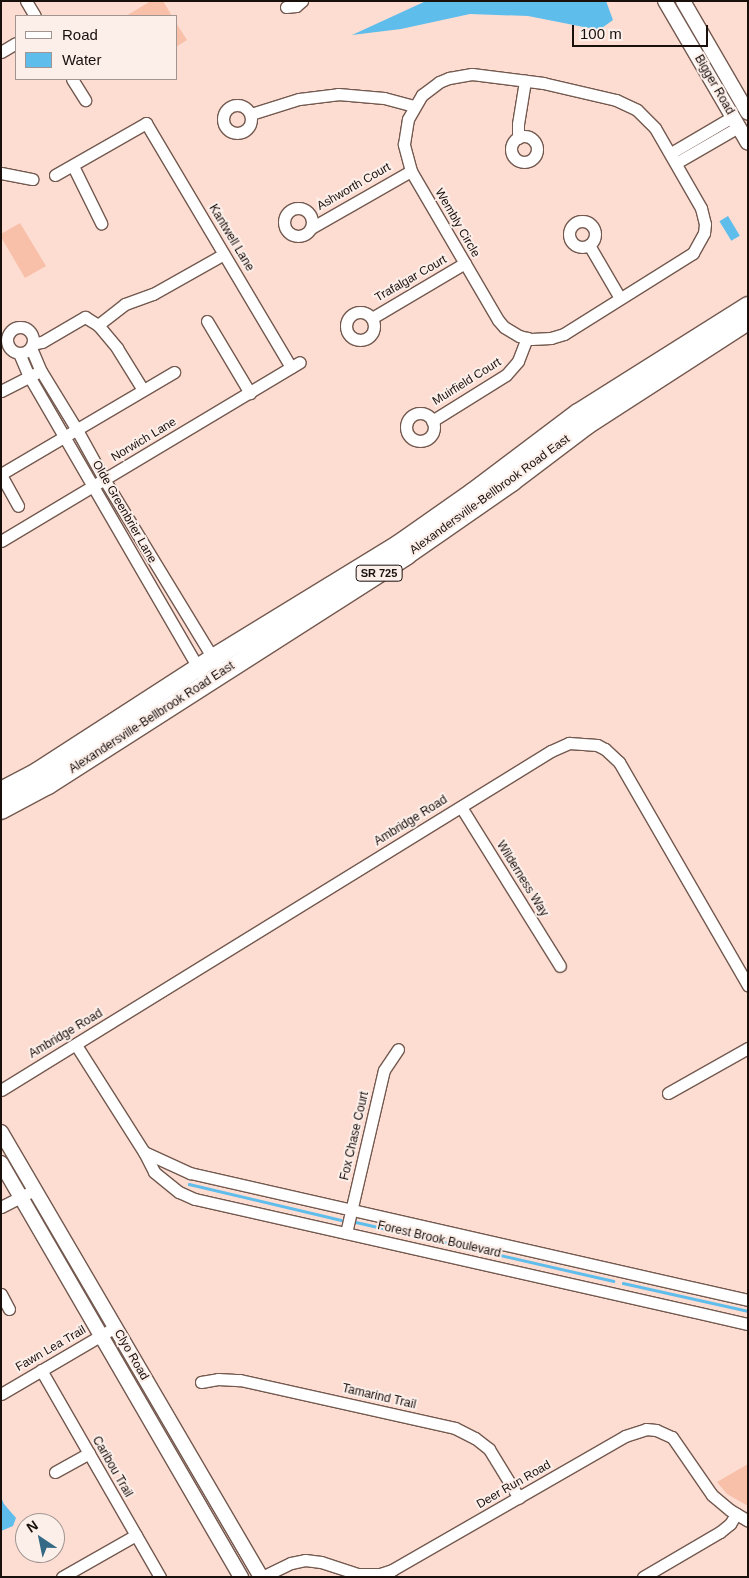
<!DOCTYPE html>
<html>
<head>
<meta charset="utf-8">
<style>
	body { margin:0 }
	#map { position:relative; width:749px; height:1578px; overflow:hidden; background:#fdddd2; font-family:Arial,sans-serif }
	div>[style] { position:absolute }
	[style*='--x'] { left:calc(var(--x)*1px); top:calc(var(--y)*1px); width:calc(var(--w)*1px); rotate:calc(var(--a)*1deg) }
	.green>* { inset:0; background:#f8bfa9 }
	.water>* { inset:0; background:#5fbdeb; transform-origin:0 0 }
	.stream>* { height:2.5px; margin:-1.25px; padding:0 1.25px; transform-origin:1.25px; border-radius:1.25px; background:#5fbdeb }
	.roads { filter:drop-shadow(1px 0 #73594f) drop-shadow(-1px 0 #73594f) drop-shadow(0 1px #73594f) drop-shadow(0 -1px #73594f) }
	.minor>* { height:11px; margin:-5.5px; padding:0 5.5px; transform-origin:5.5px; border-radius:5.5px; background:#fff }
	.minor>.ring { margin:-5.5px; padding:0; box-sizing:content-box; background:none; border:11px solid #fff; border-radius:50% }
	.tertiary>* { height:14px; margin:-7px; padding:0 7px; transform-origin:7px; border-radius:7px; background:#fff }
	.primary>* { height:18px; margin:-9px; padding:0 9px; transform-origin:9px; border-radius:9px; background:#fff }
	span { translate:-50% -50%; white-space:nowrap; text-align:center; line-height:1.15; -webkit-text-stroke:4px #fcefea; paint-order:stroke }
	.shield-label span { padding:1px 4px; background:#fcefea; border:1px solid; border-radius:4px; -webkit-text-stroke-width:0 }
	.shield-label { font-size:11px; color:#190f0b; font-weight:700 }
	.street-label { font-size:12px; color:#190f0b }
	.frame { position:absolute; inset:0; border:2px solid #190f0b; pointer-events:none }
	.legend { position:absolute; left:15px; top:15px; width:162px; height:65px; box-sizing:border-box; background:#fcefea; border:1px solid #a19591; margin:0; padding:6px 9px; list-style:none; font-size:15px; color:#190f0b }
	.legend li { display:flex; align-items:center; gap:10px; height:25px }
	.legend b { width:25px; border:1px solid #a19591 }
	.north { position:absolute; left:15px; top:1513px; width:50px; height:50px; box-sizing:border-box; background:#fcefea; border:1px solid #a19591; border-radius:50%; rotate:326deg; font-size:14px; font-weight:700; line-height:20px; text-align:center; color:#190f0b }
	.north::after { content:''; display:block; margin:auto; width:18px; height:22px; background:#346a85; clip-path:polygon(50% 0,100% 100%,50% 72%,0 100%) }
	.scale { position:absolute; left:572px; top:25px; width:136px; height:22px; box-sizing:border-box; border:2px solid #190f0b; border-top:0; padding-left:6px; font-size:15px; line-height:18px; white-space:nowrap; color:#190f0b; -webkit-text-stroke:4px #fcefea; paint-order:stroke }
</style>
</head>
<body>
<div id="map">
	<div class="green">
		<div style="clip-path:polygon(151px 1px,163px 1px,172px 16px,126px 16px)"></div>
		<div style="clip-path:polygon(176px 23px,187px 40px,176px 47px)"></div>
		<div style="clip-path:polygon(20px 223px,46px 266px,25px 278px,1px 237px,1px 234px)"></div>
		<div style="clip-path:polygon(748px 1464px,748px 1506px,727px 1494px,717px 1482px)"></div>
	</div>
	<div class="water">
		<div style="clip-path:polygon(426px 1px,606px 1px,613px 20px,599px 30px,528px 16px,470px 14px,401px 29px,352px 35px)"></div>
		<div style="left:728px;top:216px;width:23px;height:10px;rotate:59deg"></div>
		<div style="clip-path:polygon(1px 1497px,4px 1504px,16px 1518px,13px 1526px,1px 1531px)"></div>
	</div>
	<div class="stream">
		<div style="--x:189;--y:1184;--w:156;--a:13.3"></div>
		<div style="--x:356;--y:1222;--w:264;--a:12.9"></div>
		<div style="--x:623;--y:1283;--w:128;--a:12.6"></div>
	</div>
	<div class="roads">
		<div class="minor">
			<div style="--x:26;--y:1;--w:17;--a:59"></div>
			<div style="--x:286;--y:7;--w:10;--a:-6"></div>
			<div style="--x:296;--y:6;--w:8;--a:-40"></div>
			<div style="--x:1;--y:52;--w:17;--a:-31"></div>
			<div style="--x:472;--y:74;--w:72;--a:7.2"></div>
			<div style="--x:543;--y:83;--w:75;--a:13.1"></div>
			<div style="--x:616;--y:100;--w:23;--a:25"></div>
			<div style="--x:637;--y:110;--w:25;--a:45"></div>
			<div style="--x:655;--y:128;--w:92;--a:60.1"></div>
			<div style="--x:701;--y:208;--w:16;--a:76"></div>
			<div style="--x:705;--y:224;--w:9;--a:96"></div>
			<div style="--x:704;--y:233;--w:23;--a:119"></div>
			<div style="--x:693;--y:253;--w:152;--a:147.9"></div>
			<div style="--x:564;--y:334;--w:14;--a:163"></div>
			<div style="--x:551;--y:338;--w:20;--a:177"></div>
			<div style="--x:531;--y:339;--w:12;--a:-166"></div>
			<div style="--x:519;--y:336;--w:17;--a:-149"></div>
			<div style="--x:504;--y:327;--w:9;--a:-131"></div>
			<div style="--x:498;--y:320;--w:173;--a:-120.3"></div>
			<div style="--x:411;--y:171;--w:28;--a:-105"></div>
			<div style="--x:404;--y:144;--w:25;--a:-81"></div>
			<div style="--x:408;--y:119;--w:28;--a:-60"></div>
			<div style="--x:422;--y:95;--w:21;--a:-37"></div>
			<div style="--x:439;--y:82;--w:11;--a:-22"></div>
			<div style="--x:449;--y:78;--w:23;--a:-10"></div>
			<div style="--x:72;--y:79;--w:25;--a:58"></div>
			<div class="ring" style="left:223px;top:105px;width:17px;height:17px"></div>
			<div style="--x:251;--y:114;--w:50;--a:-17.4"></div>
			<div style="--x:299;--y:99;--w:39;--a:-7"></div>
			<div style="--x:338;--y:94;--w:46;--a:5"></div>
			<div style="--x:384;--y:98;--w:30;--a:15"></div>
			<div class="ring" style="left:511px;top:136px;width:15px;height:15px"></div>
			<div style="--x:518;--y:138;--w:14;--a:-90"></div>
			<div style="--x:518;--y:124;--w:44;--a:-80.8"></div>
			<div style="--x:671;--y:153;--w:71;--a:-30.5"></div>
			<div style="--x:676;--y:163;--w:72;--a:-30.1"></div>
			<div style="--x:73;--y:166;--w:64;--a:63.8"></div>
			<div style="--x:1;--y:173;--w:32;--a:11"></div>
			<div style="--x:55;--y:175;--w:105;--a:-29.7"></div>
			<div style="--x:146;--y:123;--w:284;--a:59.3"></div>
			<div class="ring" style="left:284px;top:208px;width:17px;height:17px"></div>
			<div class="ring" style="left:569px;top:221px;width:15px;height:15px"></div>
			<div style="--x:311;--y:228;--w:115;--a:-29.7"></div>
			<div style="--x:589;--y:245;--w:61;--a:59.7"></div>
			<div class="ring" style="left:346px;top:312px;width:17px;height:17px"></div>
			<div style="--x:372;--y:318;--w:108;--a:-30.6"></div>
			<div style="--x:207;--y:321;--w:84;--a:59.2"></div>
			<div style="--x:98;--y:325;--w:34;--a:-38"></div>
			<div style="--x:125;--y:304;--w:30;--a:-20"></div>
			<div style="--x:153;--y:294;--w:81;--a:-29.4"></div>
			<div class="ring" style="left:7px;top:327px;width:15px;height:15px"></div>
			<div style="--x:33;--y:344;--w:9;--a:-13"></div>
			<div style="--x:42;--y:342;--w:50;--a:-30.2"></div>
			<div style="--x:85;--y:317;--w:15;--a:32"></div>
			<div style="--x:98;--y:325;--w:30;--a:50"></div>
			<div style="--x:117;--y:348;--w:49;--a:58.2"></div>
			<div style="--x:31;--y:348;--w:25;--a:67"></div>
			<div style="--x:41;--y:371;--w:69;--a:58.6"></div>
			<div style="--x:77;--y:430;--w:56;--a:61.1"></div>
			<div style="--x:104;--y:479;--w:215;--a:58.7"></div>
			<div style="--x:19;--y:353;--w:25;--a:67"></div>
			<div style="--x:29;--y:376;--w:343;--a:59.9"></div>
			<div style="--x:1;--y:391;--w:38;--a:-27"></div>
			<div class="ring" style="left:406px;top:413px;width:17px;height:17px"></div>
			<div style="--x:432;--y:421;--w:87;--a:-31.9"></div>
			<div style="--x:506;--y:375;--w:18;--a:-49"></div>
			<div style="--x:518;--y:361;--w:25;--a:-69"></div>
			<div style="--x:1;--y:474;--w:201;--a:-30.5"></div>
			<div style="--x:1;--y:475;--w:35;--a:61"></div>
			<div style="--x:1;--y:541;--w:348;--a:-30.9"></div>
			<div style="--x:461;--y:807;--w:187;--a:58.1"></div>
			<div style="--x:76;--y:1045;--w:127;--a:57.6"></div>
			<div style="--x:144;--y:1152;--w:22;--a:63"></div>
			<div style="--x:154;--y:1172;--w:32;--a:39"></div>
			<div style="--x:179;--y:1192;--w:17;--a:24"></div>
			<div style="--x:195;--y:1199;--w:567;--a:12.74"></div>
			<div style="--x:1;--y:1090;--w:646;--a:-31.65"></div>
			<div style="--x:551;--y:751;--w:20;--a:-24"></div>
			<div style="--x:569;--y:743;--w:28;--a:4"></div>
			<div style="--x:597;--y:745;--w:9;--a:27"></div>
			<div style="--x:605;--y:749;--w:19;--a:43"></div>
			<div style="--x:619;--y:762;--w:258;--a:60"></div>
			<div style="--x:668;--y:1093;--w:92;--a:-29.4"></div>
			<div style="--x:144;--y:1152;--w:51;--a:24.5"></div>
			<div style="--x:190;--y:1173;--w:572;--a:12.82"></div>
			<div style="--x:1;--y:1207;--w:37;--a:-27"></div>
			<div style="--x:346;--y:1233;--w:167;--a:-76.9"></div>
			<div style="--x:384;--y:1070;--w:25;--a:-56"></div>
			<div style="--x:1;--y:1294;--w:17;--a:62"></div>
			<div style="--x:41;--y:1370;--w:239;--a:60.1"></div>
			<div style="--x:201;--y:1382;--w:17;--a:-10"></div>
			<div style="--x:218;--y:1379;--w:22;--a:3"></div>
			<div style="--x:240;--y:1380;--w:220;--a:12.6"></div>
			<div style="--x:455;--y:1428;--w:22;--a:27"></div>
			<div style="--x:475;--y:1438;--w:18;--a:38"></div>
			<div style="--x:489;--y:1449;--w:57;--a:58.5"></div>
			<div style="--x:1;--y:1394;--w:132;--a:-30.4"></div>
			<div style="--x:55;--y:1472;--w:39;--a:-29"></div>
			<div style="--x:62;--y:1577;--w:85;--a:-29.6"></div>
			<div style="--x:262;--y:1577;--w:32;--a:-26"></div>
			<div style="--x:291;--y:1563;--w:14;--a:-12"></div>
			<div style="--x:305;--y:1560;--w:16;--a:7"></div>
			<div style="--x:321;--y:1562;--w:40;--a:18"></div>
			<div style="--x:359;--y:1574;--w:21;--a:0"></div>
			<div style="--x:380;--y:1574;--w:13;--a:-18"></div>
			<div style="--x:392;--y:1570;--w:269;--a:-29.9"></div>
			<div style="--x:625;--y:1436;--w:22;--a:-18"></div>
			<div style="--x:646;--y:1429;--w:10;--a:6"></div>
			<div style="--x:656;--y:1430;--w:17;--a:24"></div>
			<div style="--x:672;--y:1437;--w:70;--a:55.4"></div>
			<div style="--x:712;--y:1495;--w:23;--a:40"></div>
			<div style="--x:730;--y:1510;--w:21;--a:31"></div>
			<div style="--x:643;--y:1577;--w:89;--a:-30.3"></div>
			<div style="--x:720;--y:1532;--w:13;--a:-39"></div>
			<div style="--x:730;--y:1524;--w:12;--a:-59"></div>
		</div>
		<div class="tertiary">
			<div style="--x:665;--y:1;--w:164;--a:59.7"></div>
			<div style="--x:683;--y:1;--w:129;--a:59.9"></div>
			<div style="--x:1;--y:1132;--w:515;--a:59.7"></div>
			<div style="--x:1;--y:1163;--w:479;--a:59.9"></div>
		</div>
		<div class="primary">
			<div style="--x:1;--y:791;--w:41;--a:-27.8"></div>
			<div style="--x:37;--y:772;--w:210;--a:-32.9"></div>
			<div style="--x:213;--y:658;--w:218;--a:-31.5"></div>
			<div style="--x:399;--y:544;--w:90;--a:-35.1"></div>
			<div style="--x:473;--y:492;--w:131;--a:-37"></div>
			<div style="--x:578;--y:413;--w:201;--a:-32.2"></div>
			<div style="--x:1;--y:810;--w:53;--a:-28"></div>
			<div style="--x:48;--y:785;--w:426;--a:-32.6"></div>
			<div style="--x:407;--y:555;--w:128;--a:-34.8"></div>
			<div style="--x:512;--y:482;--w:94;--a:-37.2"></div>
			<div style="--x:587;--y:425;--w:192;--a:-32.9"></div>
		</div>
	</div>
	<div class="shield-label">
		<span style="left:379px;top:573px">SR 725</span>
	</div>
	<div class="street-label">
		<span style="left:714px;top:85px;rotate:60deg">Bigger Road</span>
		<span style="left:354px;top:187px;rotate:-30deg">Ashworth Court</span>
		<span style="left:457px;top:223px;rotate:60deg">Wembly Circle</span>
		<span style="left:231px;top:238px;rotate:59deg">Kantwell Lane</span>
		<span style="left:411px;top:279px;rotate:-30deg">Trafalgar Court</span>
		<span style="left:467px;top:382px;rotate:-32deg">Muirfield Court</span>
		<span style="left:144px;top:440px;rotate:-31deg">Norwich Lane</span>
		<span style="left:490px;top:495px;rotate:-36deg">Alexandersville-Bellbrook Road East</span>
		<span style="left:124px;top:512px;rotate:60deg">Olde Greenbrier Lane</span>
		<span style="left:152px;top:718px;rotate:-33deg">Alexandersville-Bellbrook Road East</span>
		<span style="left:411px;top:821px;rotate:-32deg">Ambridge Road</span>
		<span style="left:522px;top:879px;rotate:58deg">Wilderness Way</span>
		<span style="left:66px;top:1034px;rotate:-31deg">Ambridge Road</span>
		<span style="left:355px;top:1136px;rotate:-77deg">Fox Chase Court</span>
		<span style="left:439px;top:1240px;rotate:13deg">Forest Brook Boulevard</span>
		<span style="left:51px;top:1349px;rotate:-30deg">Fawn Lea Trail</span>
		<span style="left:131px;top:1355px;rotate:60deg">Clyo Road</span>
		<span style="left:379px;top:1397px;rotate:13deg">Tamarind Trail</span>
		<span style="left:112px;top:1467px;rotate:60deg">Caribou Trail</span>
		<span style="left:514px;top:1485px;rotate:-30deg">Deer Run Road</span>
	</div>
	<div class="frame"></div>
	<ul class="legend">
	<li><b style="height:6px;background:#fff"></b>Road</li>
	<li><b style="height:14px;background:#5fbdeb"></b>Water</li>
	</ul>
	<div class="north">N</div>
	<div class="scale">100 m</div>
</div>
</body>
</html>
